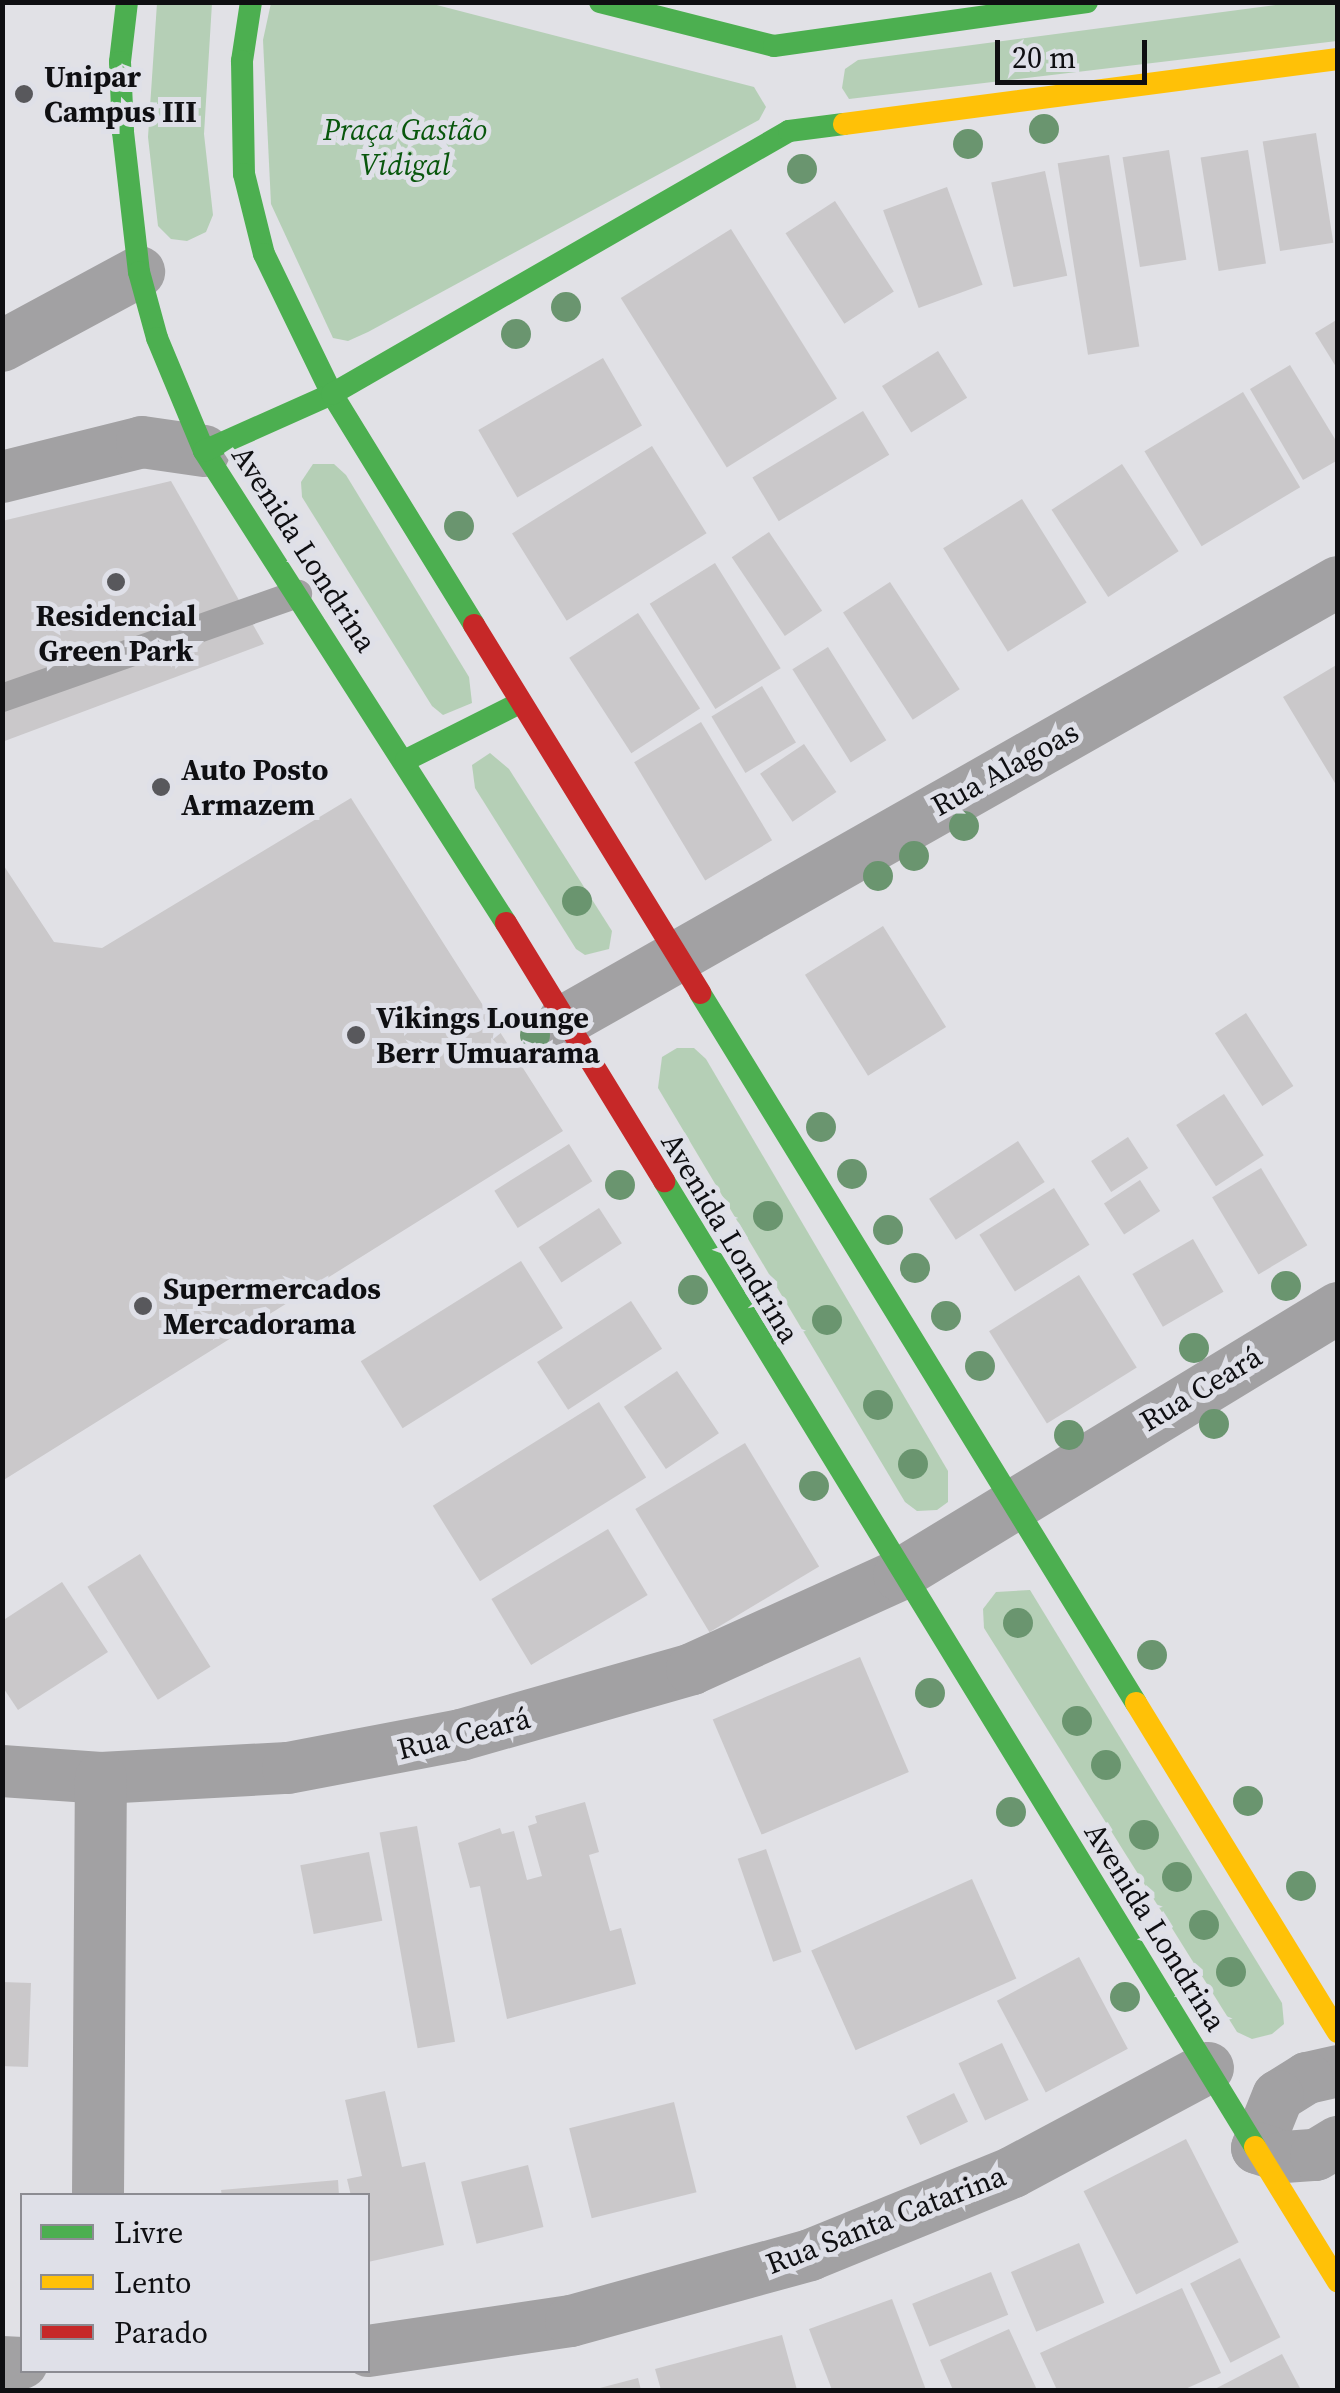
<!DOCTYPE html>
<html>
<head>
<meta charset="utf-8">
<style>
	body { margin:0 }
	#map { position:relative; width:1340px; height:2393px; overflow:hidden; background:#e1e1e6; font-family:"Source Serif 4",serif }
	div>[style] { position:absolute }
	[style*='--x'] { left:calc(var(--x)*1px); top:calc(var(--y)*1px); width:calc(var(--w)*1px); rotate:calc(var(--a)*1deg) }
	.green>* { inset:0; background:#b5cfb6 }
	.building>* { inset:0; background:#cac8ca; transform-origin:0 0 }
	.lane>* { height:28px; margin:-14px; padding:0 14px; transform-origin:14px; border-radius:14px; background:#a2a1a3 }
	.street>* { height:52px; margin:-26px; padding:0 26px; transform-origin:26px; border-radius:26px; background:#a2a1a3 }
	.fast>* { height:22px; margin:-11px; padding:0 11px; transform-origin:11px; border-radius:11px; background:#4caf50 }
	.slow>* { height:22px; margin:-11px; padding:0 11px; transform-origin:11px; border-radius:11px; background:#ffc107 }
	.jam>* { height:22px; margin:-11px; padding:0 11px; transform-origin:11px; border-radius:11px; background:#c62828 }
	.trees>* { width:30px; height:30px; margin:-15px; border-radius:50%; background:#6a956f }
	.dots>* { width:28px; height:28px; translate:-50% -50%; box-sizing:border-box; border:5px solid #dfe0e8; border-radius:50% }
	span { translate:-50% -50%; white-space:nowrap; text-align:center; line-height:1.15; -webkit-text-stroke:10px #dfe0e8; paint-order:stroke }
	.poi-label { font-size:30px; color:#0f0f12; font-weight:700 }
	.left { translate:0 -50%; text-align:left }
	.park-label { font-size:30px; color:#09570d; font-style:italic }
	.street-label { font-size:30px; color:#0f0f12 }
	.frame { position:absolute; inset:0; border:5px solid #0f0f12; pointer-events:none }
	.legend { position:absolute; left:20px; top:2193px; width:350px; height:180px; box-sizing:border-box; background:#dfe0e8; border:2px solid #8c8c92; margin:0; padding:12px 18px; list-style:none; font-size:30px; color:#0f0f12 }
	.legend li { display:flex; align-items:center; gap:20px; height:50px }
	.legend b { width:50px; border:2px solid #8c8c92 }
	.scale { position:absolute; left:995px; top:40px; width:152px; height:45px; box-sizing:border-box; border:5px solid #0f0f12; border-top:0; padding-left:12px; font-size:30px; line-height:35px; white-space:nowrap; color:#0f0f12; -webkit-text-stroke:8px #dfe0e8; paint-order:stroke }
</style>
</head>
<body>
<div id="map">
	<div class="green">
		<div style="clip-path:polygon(157px 3px,212px 3px,204px 134px,213px 215px,206px 232px,187px 241px,171px 239px,158px 226px,148px 137px)"></div>
		<div style="clip-path:polygon(271px 3px,429px 3px,754px 87px,766px 107px,759px 120px,368px 332px,348px 341px,333px 338px,271px 204px,263px 40px)"></div>
		<div style="clip-path:polygon(1290px 3px,1337px 3px,1337px 41px,849px 99px,842px 88px,845px 69px,858px 60px)"></div>
		<div style="clip-path:polygon(313px 464px,334px 464px,346px 475px,469px 677px,472px 703px,443px 715px,432px 706px,302px 497px,301px 482px)"></div>
		<div style="clip-path:polygon(490px 753px,509px 769px,612px 931px,609px 949px,585px 955px,576px 949px,475px 788px,472px 765px)"></div>
		<div style="clip-path:polygon(677px 1048px,694px 1048px,706px 1059px,948px 1471px,948px 1502px,937px 1510px,917px 1511px,905px 1502px,658px 1088px,662px 1057px)"></div>
		<div style="clip-path:polygon(1030px 1590px,1282px 2003px,1284px 2024px,1272px 2034px,1252px 2039px,1237px 2032px,984px 1628px,983px 1609px,996px 1592px)"></div>
	</div>
	<div class="building">
		<div style="left:1316px;top:133px;width:111px;height:54px;rotate:81deg"></div>
		<div style="left:1169px;top:150px;width:111px;height:47px;rotate:81deg"></div>
		<div style="left:1248px;top:150px;width:115px;height:48px;rotate:81deg"></div>
		<div style="left:1109px;top:155px;width:194px;height:52px;rotate:81deg"></div>
		<div style="left:1045px;top:171px;width:107px;height:55px;rotate:78deg"></div>
		<div style="left:947px;top:187px;width:104px;height:68px;rotate:70deg"></div>
		<div style="left:835px;top:201px;width:108px;height:59px;rotate:57deg"></div>
		<div style="left:731px;top:229px;width:200px;height:130px;rotate:58deg"></div>
		<div style="clip-path:polygon(1338px 319px,1338px 370px,1315px 333px)"></div>
		<div style="left:938px;top:351px;width:55px;height:66px;rotate:58deg"></div>
		<div style="left:603px;top:358px;width:78px;height:144px;rotate:60deg"></div>
		<div style="clip-path:polygon(1290px 365px,1338px 444px,1338px 460px,1303px 480px,1250px 389px)"></div>
		<div style="left:1243px;top:392px;width:111px;height:115px;rotate:59deg"></div>
		<div style="left:863px;top:411px;width:51px;height:129px;rotate:59deg"></div>
		<div style="left:652px;top:446px;width:103px;height:165px;rotate:58deg"></div>
		<div style="left:1122px;top:464px;width:104px;height:84px;rotate:57deg"></div>
		<div style="clip-path:polygon(171px 481px,264px 644px,2px 742px,2px 521px)"></div>
		<div style="left:1022px;top:499px;width:122px;height:93px;rotate:58deg"></div>
		<div style="left:769px;top:532px;width:95px;height:45px;rotate:56deg"></div>
		<div style="left:715px;top:563px;width:124px;height:77px;rotate:58deg"></div>
		<div style="left:890px;top:582px;width:128px;height:56px;rotate:57deg"></div>
		<div style="left:638px;top:613px;width:114px;height:82px;rotate:57deg"></div>
		<div style="left:828px;top:647px;width:110px;height:42px;rotate:58deg"></div>
		<div style="clip-path:polygon(1338px 664px,1338px 788px,1283px 697px)"></div>
		<div style="left:762px;top:686px;width:66px;height:59px;rotate:59deg"></div>
		<div style="left:701px;top:722px;width:138px;height:78px;rotate:59deg"></div>
		<div style="left:804px;top:744px;width:58px;height:53px;rotate:56deg"></div>
		<div style="clip-path:polygon(351px 798px,563px 1131px,2px 1481px,2px 863px,54px 942px,102px 948px)"></div>
		<div style="left:883px;top:926px;width:119px;height:92px;rotate:58deg"></div>
		<div style="left:1246px;top:1013px;width:87px;height:37px;rotate:57deg"></div>
		<div style="left:1224px;top:1094px;width:73px;height:57px;rotate:57deg"></div>
		<div style="left:1128px;top:1137px;width:37px;height:44px;rotate:57deg"></div>
		<div style="left:1018px;top:1141px;width:49px;height:106px;rotate:57deg"></div>
		<div style="left:569px;top:1144px;width:44px;height:88px;rotate:58deg"></div>
		<div style="left:1261px;top:1168px;width:90px;height:57px;rotate:59deg"></div>
		<div style="left:1140px;top:1180px;width:37px;height:43px;rotate:57deg"></div>
		<div style="left:1054px;top:1188px;width:67px;height:88px;rotate:58deg"></div>
		<div style="left:599px;top:1208px;width:42px;height:72px;rotate:57deg"></div>
		<div style="left:1193px;top:1239px;width:61px;height:70px;rotate:60deg"></div>
		<div style="left:521px;top:1261px;width:79px;height:189px;rotate:58deg"></div>
		<div style="left:1079px;top:1275px;width:109px;height:106px;rotate:58deg"></div>
		<div style="left:631px;top:1301px;width:57px;height:112px;rotate:57deg"></div>
		<div style="left:677px;top:1371px;width:75px;height:64px;rotate:56deg"></div>
		<div style="left:599px;top:1402px;width:89px;height:196px;rotate:58deg"></div>
		<div style="left:745px;top:1443px;width:144px;height:128px;rotate:59deg"></div>
		<div style="left:608px;top:1529px;width:77px;height:136px;rotate:59deg"></div>
		<div style="left:140px;top:1554px;width:133px;height:62px;rotate:58deg"></div>
		<div style="clip-path:polygon(62px 1582px,108px 1652px,18px 1710px,2px 1686px,2px 1621px)"></div>
		<div style="left:860px;top:1657px;width:125px;height:160px;rotate:67deg"></div>
		<div style="clip-path:polygon(585px 1802px,599px 1852px,589px 1855px,610px 1931px,621px 1928px,636px 1984px,507px 2019px,480px 1886px,470px 1888px,458px 1843px,500px 1828px,502px 1834px,514px 1831px,527px 1880px,542px 1876px,528px 1826px,537px 1823px,535px 1816px)"></div>
		<div style="left:417px;top:1826px;width:219px;height:38px;rotate:80deg"></div>
		<div style="left:766px;top:1849px;width:109px;height:30px;rotate:71deg"></div>
		<div style="left:369px;top:1852px;width:70px;height:70px;rotate:79deg"></div>
		<div style="left:972px;top:1879px;width:109px;height:176px;rotate:66deg"></div>
		<div style="left:1079px;top:1957px;width:104px;height:93px;rotate:62deg"></div>
		<div style="left:2px;top:1982px;width:29px;height:84px;rotate:2deg"></div>
		<div style="left:1002px;top:2043px;width:63px;height:48px;rotate:65deg"></div>
		<div style="clip-path:polygon(385px 2091px,402px 2167px,425px 2162px,444px 2245px,368px 2262px,368px 2196px,351px 2196px,347px 2179px,362px 2176px,345px 2100px)"></div>
		<div style="left:954px;top:2093px;width:32px;height:53px;rotate:64deg"></div>
		<div style="left:674px;top:2102px;width:93px;height:108px;rotate:76deg"></div>
		<div style="left:1186px;top:2139px;width:116px;height:115px;rotate:63deg"></div>
		<div style="left:528px;top:2165px;width:64px;height:69px;rotate:76deg"></div>
		<div style="clip-path:polygon(338px 2180px,339px 2196px,222px 2196px,221px 2190px)"></div>
		<div style="left:1079px;top:2243px;width:65px;height:74px;rotate:67deg"></div>
		<div style="left:1240px;top:2258px;width:89px;height:56px;rotate:63deg"></div>
		<div style="left:991px;top:2272px;width:46px;height:85px;rotate:68deg"></div>
		<div style="clip-path:polygon(1182px 2288px,1221px 2373px,1183px 2390px,1057px 2390px,1040px 2353px)"></div>
		<div style="clip-path:polygon(892px 2299px,926px 2390px,832px 2390px,809px 2329px)"></div>
		<div style="clip-path:polygon(1009px 2329px,1037px 2390px,953px 2390px,940px 2360px)"></div>
		<div style="clip-path:polygon(782px 2335px,797px 2390px,661px 2390px,655px 2369px)"></div>
		<div style="clip-path:polygon(1282px 2354px,1301px 2390px,1213px 2390px)"></div>
		<div style="clip-path:polygon(638px 2378px,641px 2390px,597px 2390px,596px 2389px)"></div>
	</div>
	<div class="lane">
		<div style="--x:2;--y:698;--w:314;--a:-19.4"></div>
	</div>
	<div class="street">
		<div style="--x:2;--y:346;--w:156;--a:-28.4"></div>
		<div style="--x:2;--y:477;--w:144;--a:-14"></div>
		<div style="--x:142;--y:442;--w:63;--a:8.3"></div>
		<div style="--x:564;--y:1021;--w:890;--a:-29.56"></div>
		<div style="--x:2;--y:1771;--w:99;--a:4"></div>
		<div style="--x:101;--y:1778;--w:187;--a:-3.1"></div>
		<div style="--x:288;--y:1768;--w:176;--a:-10.8"></div>
		<div style="--x:461;--y:1735;--w:240;--a:-15.9"></div>
		<div style="--x:692;--y:1669;--w:227;--a:-24.4"></div>
		<div style="--x:899;--y:1575;--w:514;--a:-31.31"></div>
		<div style="--x:1338;--y:2071;--w:32;--a:167"></div>
		<div style="--x:1307;--y:2078;--w:34;--a:148"></div>
		<div style="--x:1278;--y:2096;--w:56;--a:112"></div>
		<div style="--x:1257;--y:2148;--w:28;--a:18"></div>
		<div style="--x:1284;--y:2157;--w:32;--a:-4"></div>
		<div style="--x:1316;--y:2155;--w:26;--a:-31"></div>
		<div style="--x:98;--y:2196;--w:418;--a:-89.6"></div>
		<div style="--x:368;--y:2351;--w:205;--a:-8.4"></div>
		<div style="--x:571;--y:2321;--w:248;--a:-15.4"></div>
		<div style="--x:810;--y:2255;--w:219;--a:-22.2"></div>
		<div style="--x:1013;--y:2172;--w:221;--a:-28.1"></div>
		<div style="--x:2;--y:2362;--w:20;--a:3"></div>
	</div>
	<div class="fast">
		<div style="--x:127;--y:2;--w:60;--a:96.7"></div>
		<div style="--x:120;--y:62;--w:70;--a:87.5"></div>
		<div style="--x:123;--y:132;--w:141;--a:83.5"></div>
		<div style="--x:139;--y:272;--w:68;--a:74.7"></div>
		<div style="--x:157;--y:338;--w:122;--a:67.4"></div>
		<div style="--x:204;--y:451;--w:560;--a:57.39"></div>
		<div style="--x:251;--y:2;--w:60;--a:98.7"></div>
		<div style="--x:242;--y:61;--w:113;--a:89"></div>
		<div style="--x:244;--y:174;--w:82;--a:76"></div>
		<div style="--x:264;--y:254;--w:156;--a:64.1"></div>
		<div style="--x:332;--y:394;--w:271;--a:58.4"></div>
		<div style="--x:600;--y:2;--w:179;--a:14.2"></div>
		<div style="--x:774;--y:46;--w:316;--a:-8"></div>
		<div style="--x:204;--y:451;--w:140;--a:-24"></div>
		<div style="--x:332;--y:394;--w:527;--a:-29.92"></div>
		<div style="--x:789;--y:131;--w:55;--a:-7.3"></div>
		<div style="--x:406;--y:760;--w:125;--a:-26.6"></div>
		<div style="--x:700;--y:993;--w:833;--a:58.45"></div>
		<div style="--x:664;--y:1181;--w:1132;--a:58.54"></div>
	</div>
	<div class="slow">
		<div style="--x:844;--y:124;--w:498;--a:-7.5"></div>
		<div style="--x:1136;--y:1703;--w:386;--a:58.5"></div>
		<div style="--x:1255;--y:2147;--w:158;--a:58.4"></div>
	</div>
	<div class="jam">
		<div style="--x:474;--y:625;--w:432;--a:58.4"></div>
		<div style="--x:506;--y:923;--w:303;--a:58.5"></div>
	</div>
	<div class="trees">
		<div style="left:1044px;top:129px"></div>
		<div style="left:968px;top:144px"></div>
		<div style="left:802px;top:169px"></div>
		<div style="left:566px;top:307px"></div>
		<div style="left:516px;top:334px"></div>
		<div style="left:459px;top:526px"></div>
		<div style="left:964px;top:826px"></div>
		<div style="left:914px;top:856px"></div>
		<div style="left:878px;top:876px"></div>
		<div style="left:577px;top:901px"></div>
		<div style="left:535px;top:1035px"></div>
		<div style="left:821px;top:1127px"></div>
		<div style="left:852px;top:1174px"></div>
		<div style="left:620px;top:1185px"></div>
		<div style="left:768px;top:1216px"></div>
		<div style="left:888px;top:1230px"></div>
		<div style="left:915px;top:1268px"></div>
		<div style="left:1286px;top:1286px"></div>
		<div style="left:693px;top:1290px"></div>
		<div style="left:946px;top:1316px"></div>
		<div style="left:827px;top:1320px"></div>
		<div style="left:1194px;top:1348px"></div>
		<div style="left:980px;top:1366px"></div>
		<div style="left:878px;top:1405px"></div>
		<div style="left:1214px;top:1424px"></div>
		<div style="left:1069px;top:1435px"></div>
		<div style="left:913px;top:1464px"></div>
		<div style="left:814px;top:1486px"></div>
		<div style="left:1018px;top:1623px"></div>
		<div style="left:1152px;top:1655px"></div>
		<div style="left:930px;top:1693px"></div>
		<div style="left:1077px;top:1721px"></div>
		<div style="left:1106px;top:1765px"></div>
		<div style="left:1248px;top:1801px"></div>
		<div style="left:1011px;top:1812px"></div>
		<div style="left:1144px;top:1835px"></div>
		<div style="left:1177px;top:1877px"></div>
		<div style="left:1301px;top:1886px"></div>
		<div style="left:1204px;top:1925px"></div>
		<div style="left:1231px;top:1972px"></div>
		<div style="left:1125px;top:1997px"></div>
	</div>
	<div class="dots">
		<div style="left:24px;top:94px;background:#58585c"></div>
		<div style="left:116px;top:582px;background:#58585c"></div>
		<div style="left:161px;top:787px;background:#58585c"></div>
		<div style="left:356px;top:1035px;background:#58585c"></div>
		<div style="left:143px;top:1306px;background:#58585c"></div>
	</div>
	<div class="poi-label">
		<span class="left" style="left:44px;top:94px">Unipar<br>Campus III</span>
		<span style="left:116px;top:633px">Residencial<br>Green Park</span>
		<span class="left" style="left:181px;top:787px">Auto Posto<br>Armazem</span>
		<span class="left" style="left:376px;top:1035px">Vikings Lounge<br>Berr Umuarama</span>
		<span class="left" style="left:163px;top:1306px">Supermercados<br>Mercadorama</span>
	</div>
	<div class="park-label">
		<span style="left:405px;top:147px">Praça Gastão<br>Vidigal</span>
	</div>
	<div class="street-label">
		<span style="left:304px;top:549px;rotate:57deg">Avenida Londrina</span>
		<span style="left:1005px;top:769px;rotate:-29deg">Rua Alagoas</span>
		<span style="left:730px;top:1238px;rotate:59deg">Avenida Londrina</span>
		<span style="left:1201px;top:1389px;rotate:-31deg">Rua Ceará</span>
		<span style="left:464px;top:1734px;rotate:-14deg">Rua Ceará</span>
		<span style="left:1155px;top:1927px;rotate:58deg">Avenida Londrina</span>
		<span style="left:886px;top:2220px;rotate:-21deg">Rua Santa Catarina</span>
	</div>
	<div class="frame"></div>
	<ul class="legend">
	<li><b style="height:12px;background:#4caf50"></b>Livre</li>
	<li><b style="height:12px;background:#ffc107"></b>Lento</li>
	<li><b style="height:12px;background:#c62828"></b>Parado</li>
	</ul>
	<div class="scale">20 m</div>
</div>
</body>
</html>
